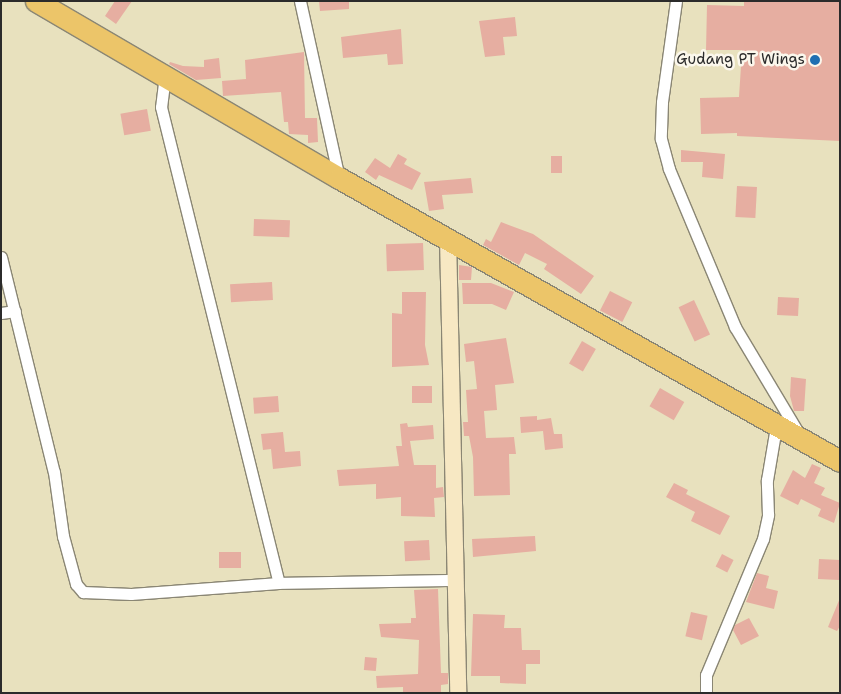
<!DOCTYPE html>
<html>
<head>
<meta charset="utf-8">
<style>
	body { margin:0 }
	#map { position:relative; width:841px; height:694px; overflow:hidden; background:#e8e1be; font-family:"Shantell Sans",sans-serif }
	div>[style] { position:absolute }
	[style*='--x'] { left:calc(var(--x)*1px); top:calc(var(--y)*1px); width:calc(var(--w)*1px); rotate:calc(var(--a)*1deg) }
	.building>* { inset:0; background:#e6aea1; transform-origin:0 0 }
	.roads { filter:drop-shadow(1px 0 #8a8674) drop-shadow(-1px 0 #8a8674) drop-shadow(0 1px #8a8674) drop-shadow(0 -1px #8a8674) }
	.street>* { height:11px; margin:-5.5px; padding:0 5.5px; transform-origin:5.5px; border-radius:5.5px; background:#fff }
	.secondary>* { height:16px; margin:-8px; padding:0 8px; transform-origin:8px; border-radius:8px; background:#f7e8c3 }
	.highway>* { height:21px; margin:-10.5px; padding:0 10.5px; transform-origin:10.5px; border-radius:10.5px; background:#ecc569 }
	.dots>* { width:14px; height:14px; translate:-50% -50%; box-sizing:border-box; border:2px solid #fbf7ec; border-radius:50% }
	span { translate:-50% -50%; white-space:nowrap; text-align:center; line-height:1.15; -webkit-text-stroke:5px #fbf7ec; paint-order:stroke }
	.poi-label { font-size:15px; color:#2b2b2b }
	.right { translate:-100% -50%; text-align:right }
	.frame { position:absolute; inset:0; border:2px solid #2b2b2b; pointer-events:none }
</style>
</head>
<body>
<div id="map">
	<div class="building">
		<div style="clip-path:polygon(115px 1px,132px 1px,116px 24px,105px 16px)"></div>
		<div style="clip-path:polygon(319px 1px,349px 1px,349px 9px,320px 11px)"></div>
		<div style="clip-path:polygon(744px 1px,840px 1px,840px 141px,737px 136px,737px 133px,701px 134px,700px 98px,739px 97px,742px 50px,706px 50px,707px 5px,744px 6px)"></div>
		<div style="clip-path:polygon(515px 17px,517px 36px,503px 37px,505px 55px,485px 57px,479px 21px)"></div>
		<div style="clip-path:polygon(401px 29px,403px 64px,388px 65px,387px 54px,343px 58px,341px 37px)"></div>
		<div style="clip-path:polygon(304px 52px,305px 118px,317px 118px,318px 142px,308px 143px,308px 135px,289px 134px,288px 122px,284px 122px,281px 92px,223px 96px,222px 81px,246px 79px,245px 60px)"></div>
		<div style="clip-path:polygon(219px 58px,221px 78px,196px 80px,169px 64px,170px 62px,183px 66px,204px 67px,204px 60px)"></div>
		<div style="left:147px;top:109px;width:22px;height:27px;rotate:80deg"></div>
		<div style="clip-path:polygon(681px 150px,725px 154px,723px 179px,702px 177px,703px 162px,681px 162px)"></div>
		<div style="clip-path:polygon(398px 154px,407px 159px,404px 164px,421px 173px,412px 190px,379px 175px,376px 180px,365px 172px,375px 158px,390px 168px)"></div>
		<div style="left:551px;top:156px;width:11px;height:17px"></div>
		<div style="clip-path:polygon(471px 178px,473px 193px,442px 195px,444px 209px,429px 211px,424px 182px)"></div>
		<div style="left:737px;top:186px;width:20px;height:31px;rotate:3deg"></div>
		<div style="left:254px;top:219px;width:36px;height:17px;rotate:2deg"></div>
		<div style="clip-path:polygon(501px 222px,533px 234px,594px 276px,581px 294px,544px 269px,547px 264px,525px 253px,519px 265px,483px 245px,486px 239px,491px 242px)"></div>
		<div style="left:423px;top:243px;width:27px;height:37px;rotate:88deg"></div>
		<div style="clip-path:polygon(459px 265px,472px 267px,471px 280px,459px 280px)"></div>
		<div style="left:272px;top:282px;width:18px;height:42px;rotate:87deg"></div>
		<div style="clip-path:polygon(462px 283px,491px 283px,514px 292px,506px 310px,492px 304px,463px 304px)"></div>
		<div style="left:610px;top:291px;width:25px;height:22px;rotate:27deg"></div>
		<div style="clip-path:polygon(402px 292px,426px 292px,425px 345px,429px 365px,392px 367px,392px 313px,402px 314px)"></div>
		<div style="left:778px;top:297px;width:21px;height:18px;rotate:3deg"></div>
		<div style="left:694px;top:300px;width:38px;height:17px;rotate:65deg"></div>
		<div style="clip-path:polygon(506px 338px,514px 383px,495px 385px,497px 410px,484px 411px,486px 438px,514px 437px,516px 454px,509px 454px,510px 495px,474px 496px,473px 457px,469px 436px,464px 436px,463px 422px,468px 422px,466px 390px,477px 389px,474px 361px,466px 362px,464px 344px)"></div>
		<div style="left:582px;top:341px;width:16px;height:26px;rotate:30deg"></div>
		<div style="clip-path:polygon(791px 377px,806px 379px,804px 411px,794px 411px,790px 396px)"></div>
		<div style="left:432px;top:386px;width:17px;height:20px;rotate:90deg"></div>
		<div style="left:660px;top:388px;width:28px;height:21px;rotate:30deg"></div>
		<div style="left:278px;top:396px;width:16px;height:25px;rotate:86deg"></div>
		<div style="clip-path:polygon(537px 416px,537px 420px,551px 418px,554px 434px,562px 434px,563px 448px,545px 450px,543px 431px,521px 433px,520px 417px)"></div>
		<div style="clip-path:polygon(407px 423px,408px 427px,433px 425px,434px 439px,410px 441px,414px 465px,436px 465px,436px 488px,443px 487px,444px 497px,434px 498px,435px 517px,401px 516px,401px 497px,376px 499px,376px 484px,339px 486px,337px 470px,399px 466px,396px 446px,402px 446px,400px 424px)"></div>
		<div style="clip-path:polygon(283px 432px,285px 452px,300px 451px,301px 466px,273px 469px,271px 449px,263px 450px,261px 434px)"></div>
		<div style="clip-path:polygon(812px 464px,821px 468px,814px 483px,825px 488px,821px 495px,840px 503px,834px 523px,818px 516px,821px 509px,801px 499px,798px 505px,780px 496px,793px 470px,805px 478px)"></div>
		<div style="clip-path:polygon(674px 483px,688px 490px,686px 494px,730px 516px,720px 535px,691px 521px,695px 512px,666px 497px)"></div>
		<div style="clip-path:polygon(535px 536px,536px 551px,473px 557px,472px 539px)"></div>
		<div style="left:429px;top:540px;width:20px;height:25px;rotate:87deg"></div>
		<div style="left:219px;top:552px;width:22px;height:16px"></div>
		<div style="left:722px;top:554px;width:13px;height:14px;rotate:27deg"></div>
		<div style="left:819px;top:559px;width:21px;height:20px;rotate:3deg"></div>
		<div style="clip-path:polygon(757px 573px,769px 576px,766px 588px,778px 591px,774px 609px,746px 602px)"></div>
		<div style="clip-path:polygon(438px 589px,441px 673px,448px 673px,448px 684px,441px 685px,441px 693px,403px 693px,403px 687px,377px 688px,376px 676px,418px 674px,419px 640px,381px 637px,379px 624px,411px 623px,411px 618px,416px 618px,414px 590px)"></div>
		<div style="clip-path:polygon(840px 598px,840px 626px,837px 631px,828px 627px)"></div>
		<div style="left:691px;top:612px;width:17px;height:25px;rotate:13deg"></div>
		<div style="clip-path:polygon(473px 614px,505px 615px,504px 628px,521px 628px,522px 650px,540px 650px,540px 664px,526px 664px,526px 684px,500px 683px,500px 676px,471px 676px)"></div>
		<div style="clip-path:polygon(749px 618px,759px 636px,741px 645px,733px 630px,735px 625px)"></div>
		<div style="left:365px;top:657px;width:12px;height:13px;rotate:5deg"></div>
	</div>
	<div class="roads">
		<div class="street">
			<div style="--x:300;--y:1;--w:181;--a:77.6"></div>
			<div style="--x:676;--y:1;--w:102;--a:97.9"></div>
			<div style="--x:662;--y:102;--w:37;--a:92"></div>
			<div style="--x:661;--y:139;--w:31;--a:75"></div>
			<div style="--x:669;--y:169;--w:171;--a:67.3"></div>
			<div style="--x:735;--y:327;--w:125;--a:59.1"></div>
			<div style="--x:165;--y:75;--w:32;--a:97"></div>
			<div style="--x:161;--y:107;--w:490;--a:76.1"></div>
			<div style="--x:279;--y:583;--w:178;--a:-1"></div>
			<div style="--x:1;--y:257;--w:221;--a:76.2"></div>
			<div style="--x:54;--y:472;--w:65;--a:82"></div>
			<div style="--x:63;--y:536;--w:50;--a:74.8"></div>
			<div style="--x:76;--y:584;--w:11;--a:49"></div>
			<div style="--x:83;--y:592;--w:48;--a:2.4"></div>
			<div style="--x:131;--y:594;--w:148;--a:-4.3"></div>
			<div style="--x:1;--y:313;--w:14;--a:-8"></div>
			<div style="--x:706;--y:693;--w:18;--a:-90"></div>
			<div style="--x:706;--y:675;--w:147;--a:-67.3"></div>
			<div style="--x:763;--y:539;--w:25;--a:-78"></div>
			<div style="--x:768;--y:515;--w:35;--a:-92"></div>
			<div style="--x:767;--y:480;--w:54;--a:-80.4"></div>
		</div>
		<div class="secondary">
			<div style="--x:448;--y:238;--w:455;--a:88.7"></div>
		</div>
		<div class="highway">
			<div style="--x:36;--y:1;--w:351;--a:30.3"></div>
			<div style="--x:339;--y:178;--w:575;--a:29.46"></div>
		</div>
	</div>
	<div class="dots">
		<div style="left:815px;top:60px;background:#1f6fb2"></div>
	</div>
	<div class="poi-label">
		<span class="right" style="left:805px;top:60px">Gudang PT Wings</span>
	</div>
	<div class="frame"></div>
</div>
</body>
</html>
